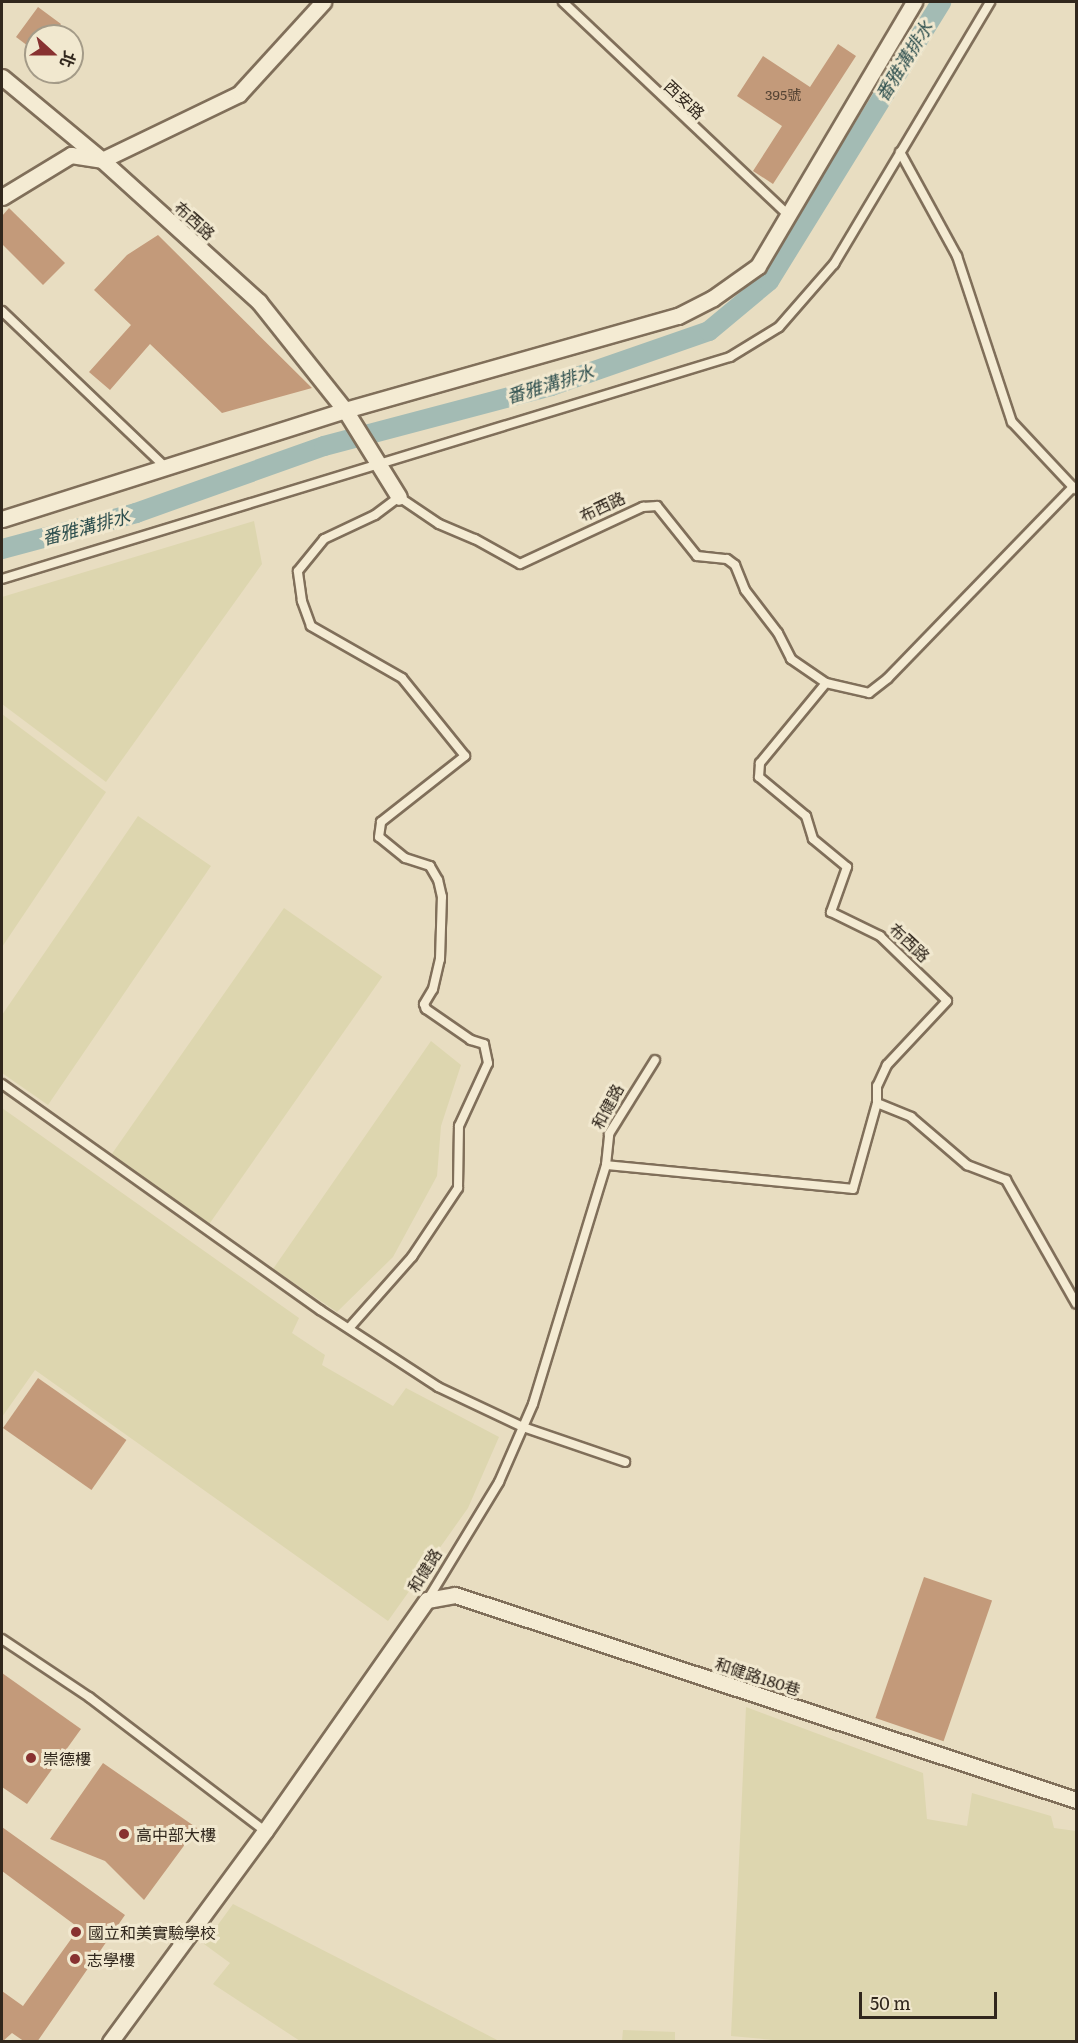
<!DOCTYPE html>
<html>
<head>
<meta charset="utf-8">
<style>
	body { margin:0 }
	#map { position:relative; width:1078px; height:2043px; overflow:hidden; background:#e8ddc1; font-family:Literata,"Noto Sans TC",serif }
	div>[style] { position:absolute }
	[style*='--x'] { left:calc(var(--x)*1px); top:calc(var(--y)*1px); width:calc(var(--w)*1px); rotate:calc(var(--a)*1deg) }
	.farmland>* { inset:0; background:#ddd6af; transform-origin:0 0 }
	.canal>* { height:20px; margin:-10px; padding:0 10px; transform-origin:10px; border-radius:10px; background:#a3bbb4 }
	.building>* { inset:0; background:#c39a7a; transform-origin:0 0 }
	.roads { filter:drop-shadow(2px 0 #806f5a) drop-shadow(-2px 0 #806f5a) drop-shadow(0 2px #806f5a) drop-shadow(0 -2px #806f5a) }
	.lane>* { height:8px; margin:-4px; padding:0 4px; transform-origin:4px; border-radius:4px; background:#f4ebd3 }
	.street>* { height:15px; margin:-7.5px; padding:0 7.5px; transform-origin:7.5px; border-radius:7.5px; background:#f4ebd3 }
	.dots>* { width:16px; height:16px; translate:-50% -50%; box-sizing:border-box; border:3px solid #f1e8cf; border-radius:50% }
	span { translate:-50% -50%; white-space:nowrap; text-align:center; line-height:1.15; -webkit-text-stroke:6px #f1e8cf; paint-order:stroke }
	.number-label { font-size:14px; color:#564434 }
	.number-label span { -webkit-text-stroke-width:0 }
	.street-label { font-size:16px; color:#31271d }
	.poi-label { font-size:16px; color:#31271d }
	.left { translate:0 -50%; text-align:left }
	.water-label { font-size:18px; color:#2e4f4e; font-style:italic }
	.frame { position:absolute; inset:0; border:3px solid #31271d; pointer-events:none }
	.north { position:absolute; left:24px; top:24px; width:60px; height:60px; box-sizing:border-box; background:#f1e8cf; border:2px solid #a49b88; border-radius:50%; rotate:111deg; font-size:16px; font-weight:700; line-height:24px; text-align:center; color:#31271d }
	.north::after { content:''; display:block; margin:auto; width:21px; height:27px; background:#883231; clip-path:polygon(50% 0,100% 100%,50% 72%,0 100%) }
	.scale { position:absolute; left:859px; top:1992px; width:138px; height:27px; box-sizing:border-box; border:3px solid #31271d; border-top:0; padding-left:8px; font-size:18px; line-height:21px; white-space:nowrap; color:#31271d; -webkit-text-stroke:4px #f1e8cf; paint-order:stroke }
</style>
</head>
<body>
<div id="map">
	<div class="farmland">
		<div style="clip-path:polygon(254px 521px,262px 564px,106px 782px,2px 704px,2px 597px)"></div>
		<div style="clip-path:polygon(2px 714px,106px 792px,2px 947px)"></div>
		<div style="clip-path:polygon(138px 816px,211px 866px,48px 1105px,2px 1073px,2px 1015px)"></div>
		<div style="left:284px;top:908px;width:120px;height:302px;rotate:35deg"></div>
		<div style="clip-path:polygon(431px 1041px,461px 1065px,441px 1126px,437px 1176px,393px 1257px,337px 1312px,273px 1269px)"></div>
		<div style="clip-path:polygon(2px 1108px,299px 1318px,292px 1333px,325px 1355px,322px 1365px,393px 1406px,406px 1388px,499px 1437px,468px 1508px,388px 1621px,35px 1370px,2px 1417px)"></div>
		<div style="clip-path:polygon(746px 1707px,923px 1773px,927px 1819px,967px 1826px,972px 1793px,1051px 1816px,1054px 1828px,1076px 1831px,1076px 2041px,795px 2042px,731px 2036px)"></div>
		<div style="clip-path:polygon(233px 1904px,391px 1985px,499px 2041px,300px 2041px,213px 1984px,230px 1963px,204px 1944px)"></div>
		<div style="clip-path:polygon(623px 2030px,675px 2032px,675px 2041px,622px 2041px)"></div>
	</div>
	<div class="canal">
		<div style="--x:2;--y:549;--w:139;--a:-15"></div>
		<div style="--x:136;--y:513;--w:200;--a:-19.6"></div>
		<div style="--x:324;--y:446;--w:235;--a:-14.8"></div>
		<div style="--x:551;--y:386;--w:167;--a:-19.2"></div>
		<div style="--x:709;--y:331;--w:78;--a:-39.8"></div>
		<div style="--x:769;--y:281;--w:328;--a:-58.3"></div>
	</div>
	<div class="building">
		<div style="clip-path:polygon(38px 7px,61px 24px,53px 36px,36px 36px,36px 52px,16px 37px)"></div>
		<div style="clip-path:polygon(838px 44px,856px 56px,773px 184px,753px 171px,782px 126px,737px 96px,763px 56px,810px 87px)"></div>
		<div style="clip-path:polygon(9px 208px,65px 263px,43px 285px,2px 244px,2px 216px)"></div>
		<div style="clip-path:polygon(158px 235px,312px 388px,222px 413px,150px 344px,110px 390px,89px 372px,131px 325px,94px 290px,127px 255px)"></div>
		<div style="left:38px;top:1378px;width:108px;height:61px;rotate:35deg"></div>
		<div style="left:924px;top:1577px;width:72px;height:149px;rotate:19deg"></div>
		<div style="clip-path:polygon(2px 1673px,81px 1729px,27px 1804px,2px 1787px)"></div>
		<div style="clip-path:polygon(103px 1763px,197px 1828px,144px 1900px,105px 1861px,50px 1839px)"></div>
		<div style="clip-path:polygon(2px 1827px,125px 1915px,37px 2042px,25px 2042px,12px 2033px,2px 2042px,2px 1991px,23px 2006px,79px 1928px,2px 1871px)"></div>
	</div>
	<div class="roads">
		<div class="lane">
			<div style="--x:563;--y:2;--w:310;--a:43.4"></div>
			<div style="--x:900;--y:152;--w:119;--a:61.3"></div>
			<div style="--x:957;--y:256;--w:175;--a:71.7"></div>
			<div style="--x:1012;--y:422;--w:92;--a:46.8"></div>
			<div style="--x:2;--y:311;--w:226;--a:43.7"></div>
			<div style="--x:2;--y:579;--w:761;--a:-16.96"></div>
			<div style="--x:730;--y:357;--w:57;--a:-31.5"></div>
			<div style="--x:779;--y:327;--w:84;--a:-48.9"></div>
			<div style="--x:834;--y:264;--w:305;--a:-59.2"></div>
			<div style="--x:826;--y:683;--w:104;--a:129.5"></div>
			<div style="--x:760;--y:763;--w:14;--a:94"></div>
			<div style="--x:759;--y:777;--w:61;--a:39.7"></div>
			<div style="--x:806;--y:816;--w:24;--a:73"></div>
			<div style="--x:813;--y:839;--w:44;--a:39.5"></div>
			<div style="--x:847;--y:867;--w:48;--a:109.6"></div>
			<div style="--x:831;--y:912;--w:55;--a:26.1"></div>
			<div style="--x:880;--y:936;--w:93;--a:44.1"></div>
			<div style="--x:947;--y:1001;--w:88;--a:133.2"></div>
			<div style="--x:887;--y:1065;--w:23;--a:115"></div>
			<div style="--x:877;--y:1086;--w:17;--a:90"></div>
			<div style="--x:2;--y:1084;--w:390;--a:35.4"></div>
			<div style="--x:320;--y:1310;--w:141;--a:33.1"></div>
			<div style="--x:438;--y:1387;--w:94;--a:25.2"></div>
			<div style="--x:523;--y:1427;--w:108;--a:18.9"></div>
			<div style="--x:606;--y:1165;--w:248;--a:5.5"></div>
			<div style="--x:853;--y:1189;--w:89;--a:-74.4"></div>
			<div style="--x:877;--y:1103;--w:37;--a:22"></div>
			<div style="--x:911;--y:1117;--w:74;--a:40.6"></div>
			<div style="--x:967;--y:1165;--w:42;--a:21"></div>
			<div style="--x:1006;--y:1180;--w:142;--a:60.4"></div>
			<div style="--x:350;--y:1327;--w:94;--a:-48.5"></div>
			<div style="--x:412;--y:1257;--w:83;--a:-56.3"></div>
			<div style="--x:458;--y:1188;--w:62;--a:-89.1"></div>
			<div style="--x:459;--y:1126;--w:69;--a:-65.3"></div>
			<div style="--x:488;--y:1063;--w:19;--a:-102"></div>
			<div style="--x:484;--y:1044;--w:14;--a:-163"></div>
			<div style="--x:471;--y:1040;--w:55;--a:-145.4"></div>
			<div style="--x:426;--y:1009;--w:5;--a:-112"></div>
			<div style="--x:424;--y:1004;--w:17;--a:-59"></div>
			<div style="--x:433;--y:989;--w:31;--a:-77"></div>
			<div style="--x:440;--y:959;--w:62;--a:-88.2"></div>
			<div style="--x:442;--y:897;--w:17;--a:-103"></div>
			<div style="--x:438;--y:880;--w:16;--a:-120"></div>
			<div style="--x:430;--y:866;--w:26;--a:-162"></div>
			<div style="--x:405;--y:858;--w:33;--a:-141"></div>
			<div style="--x:379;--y:837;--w:15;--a:-82"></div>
			<div style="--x:381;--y:822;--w:107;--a:-38.2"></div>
			<div style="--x:465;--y:756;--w:100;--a:-128.9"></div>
			<div style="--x:402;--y:678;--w:105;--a:-150.3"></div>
			<div style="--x:311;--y:626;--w:27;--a:-110"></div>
			<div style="--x:302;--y:601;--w:30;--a:-98"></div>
			<div style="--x:298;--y:571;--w:41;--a:-50.9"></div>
			<div style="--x:324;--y:539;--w:56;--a:-25.2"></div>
			<div style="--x:375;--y:515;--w:30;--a:-37"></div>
			<div style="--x:399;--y:497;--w:48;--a:34"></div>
			<div style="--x:439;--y:524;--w:39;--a:23"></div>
			<div style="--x:475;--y:539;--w:51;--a:29.1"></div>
			<div style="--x:520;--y:564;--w:136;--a:-24.9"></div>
			<div style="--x:643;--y:507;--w:14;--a:-4"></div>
			<div style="--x:657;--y:506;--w:64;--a:51.3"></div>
			<div style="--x:697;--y:556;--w:30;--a:6"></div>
			<div style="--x:727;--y:559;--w:10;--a:37"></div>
			<div style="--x:735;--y:565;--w:27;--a:68"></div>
			<div style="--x:745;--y:590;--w:54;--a:52.5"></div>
			<div style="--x:778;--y:633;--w:29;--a:63"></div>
			<div style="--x:791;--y:659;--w:42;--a:34.4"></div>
			<div style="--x:826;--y:683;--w:44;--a:13.1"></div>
			<div style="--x:869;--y:693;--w:24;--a:-38"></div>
			<div style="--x:888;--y:678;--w:266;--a:-45.9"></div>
			<div style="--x:428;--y:1599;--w:137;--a:-58.7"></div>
			<div style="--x:499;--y:1482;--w:85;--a:-66.4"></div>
			<div style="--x:533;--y:1404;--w:250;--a:-73"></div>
			<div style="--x:606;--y:1165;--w:31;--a:-84"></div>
			<div style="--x:609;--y:1134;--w:87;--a:-58.1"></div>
			<div style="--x:2;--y:1639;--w:105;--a:33.7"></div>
			<div style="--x:89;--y:1697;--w:221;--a:37.3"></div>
		</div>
		<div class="street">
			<div style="--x:2;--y:77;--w:130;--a:39.7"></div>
			<div style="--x:102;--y:160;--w:212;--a:42.1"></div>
			<div style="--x:259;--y:302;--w:138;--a:51.5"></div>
			<div style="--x:345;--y:410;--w:102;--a:58.2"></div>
			<div style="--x:2;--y:197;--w:81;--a:-31.3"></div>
			<div style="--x:71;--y:155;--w:31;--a:9"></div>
			<div style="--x:102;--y:160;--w:152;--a:-25.7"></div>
			<div style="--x:239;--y:94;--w:125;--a:-47.6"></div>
			<div style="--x:2;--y:519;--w:360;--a:-17.6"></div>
			<div style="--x:345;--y:410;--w:346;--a:-15.8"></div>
			<div style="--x:678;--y:316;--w:39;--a:-27"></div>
			<div style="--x:713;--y:298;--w:55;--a:-35.4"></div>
			<div style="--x:758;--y:266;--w:307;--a:-59.4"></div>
			<div style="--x:110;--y:2042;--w:262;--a:-53.7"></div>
			<div style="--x:265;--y:1831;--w:282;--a:-55"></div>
			<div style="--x:427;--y:1600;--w:28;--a:-10"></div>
			<div style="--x:455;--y:1595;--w:654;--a:18.27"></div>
		</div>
	</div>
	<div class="dots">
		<div style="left:31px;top:1758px;background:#883231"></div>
		<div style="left:124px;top:1834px;background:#883231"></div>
		<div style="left:76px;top:1932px;background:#883231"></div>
		<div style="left:75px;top:1959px;background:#883231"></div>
	</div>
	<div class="number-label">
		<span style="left:783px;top:94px">395號</span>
	</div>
	<div class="street-label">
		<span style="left:685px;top:99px;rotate:43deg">西安路</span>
		<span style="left:195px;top:220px;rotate:42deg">布西路</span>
		<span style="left:602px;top:506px;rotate:-25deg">布西路</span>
		<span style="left:910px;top:942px;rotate:43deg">布西路</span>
		<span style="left:607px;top:1106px;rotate:-62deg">和健路</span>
		<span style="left:424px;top:1570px;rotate:-58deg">和健路</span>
		<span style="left:758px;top:1676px;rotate:18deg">和健路180巷</span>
	</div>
	<div class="poi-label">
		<span class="left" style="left:43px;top:1758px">崇德樓</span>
		<span class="left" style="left:136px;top:1834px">高中部大樓</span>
		<span class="left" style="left:88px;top:1932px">國立和美實驗學校</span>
		<span class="left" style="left:87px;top:1959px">志學樓</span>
	</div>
	<div class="water-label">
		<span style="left:904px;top:61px;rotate:-58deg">番雅溝排水</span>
		<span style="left:550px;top:384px;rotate:-17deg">番雅溝排水</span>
		<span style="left:86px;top:527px;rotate:-15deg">番雅溝排水</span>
	</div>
	<div class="frame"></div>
	<div class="north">北</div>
	<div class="scale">50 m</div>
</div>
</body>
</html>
